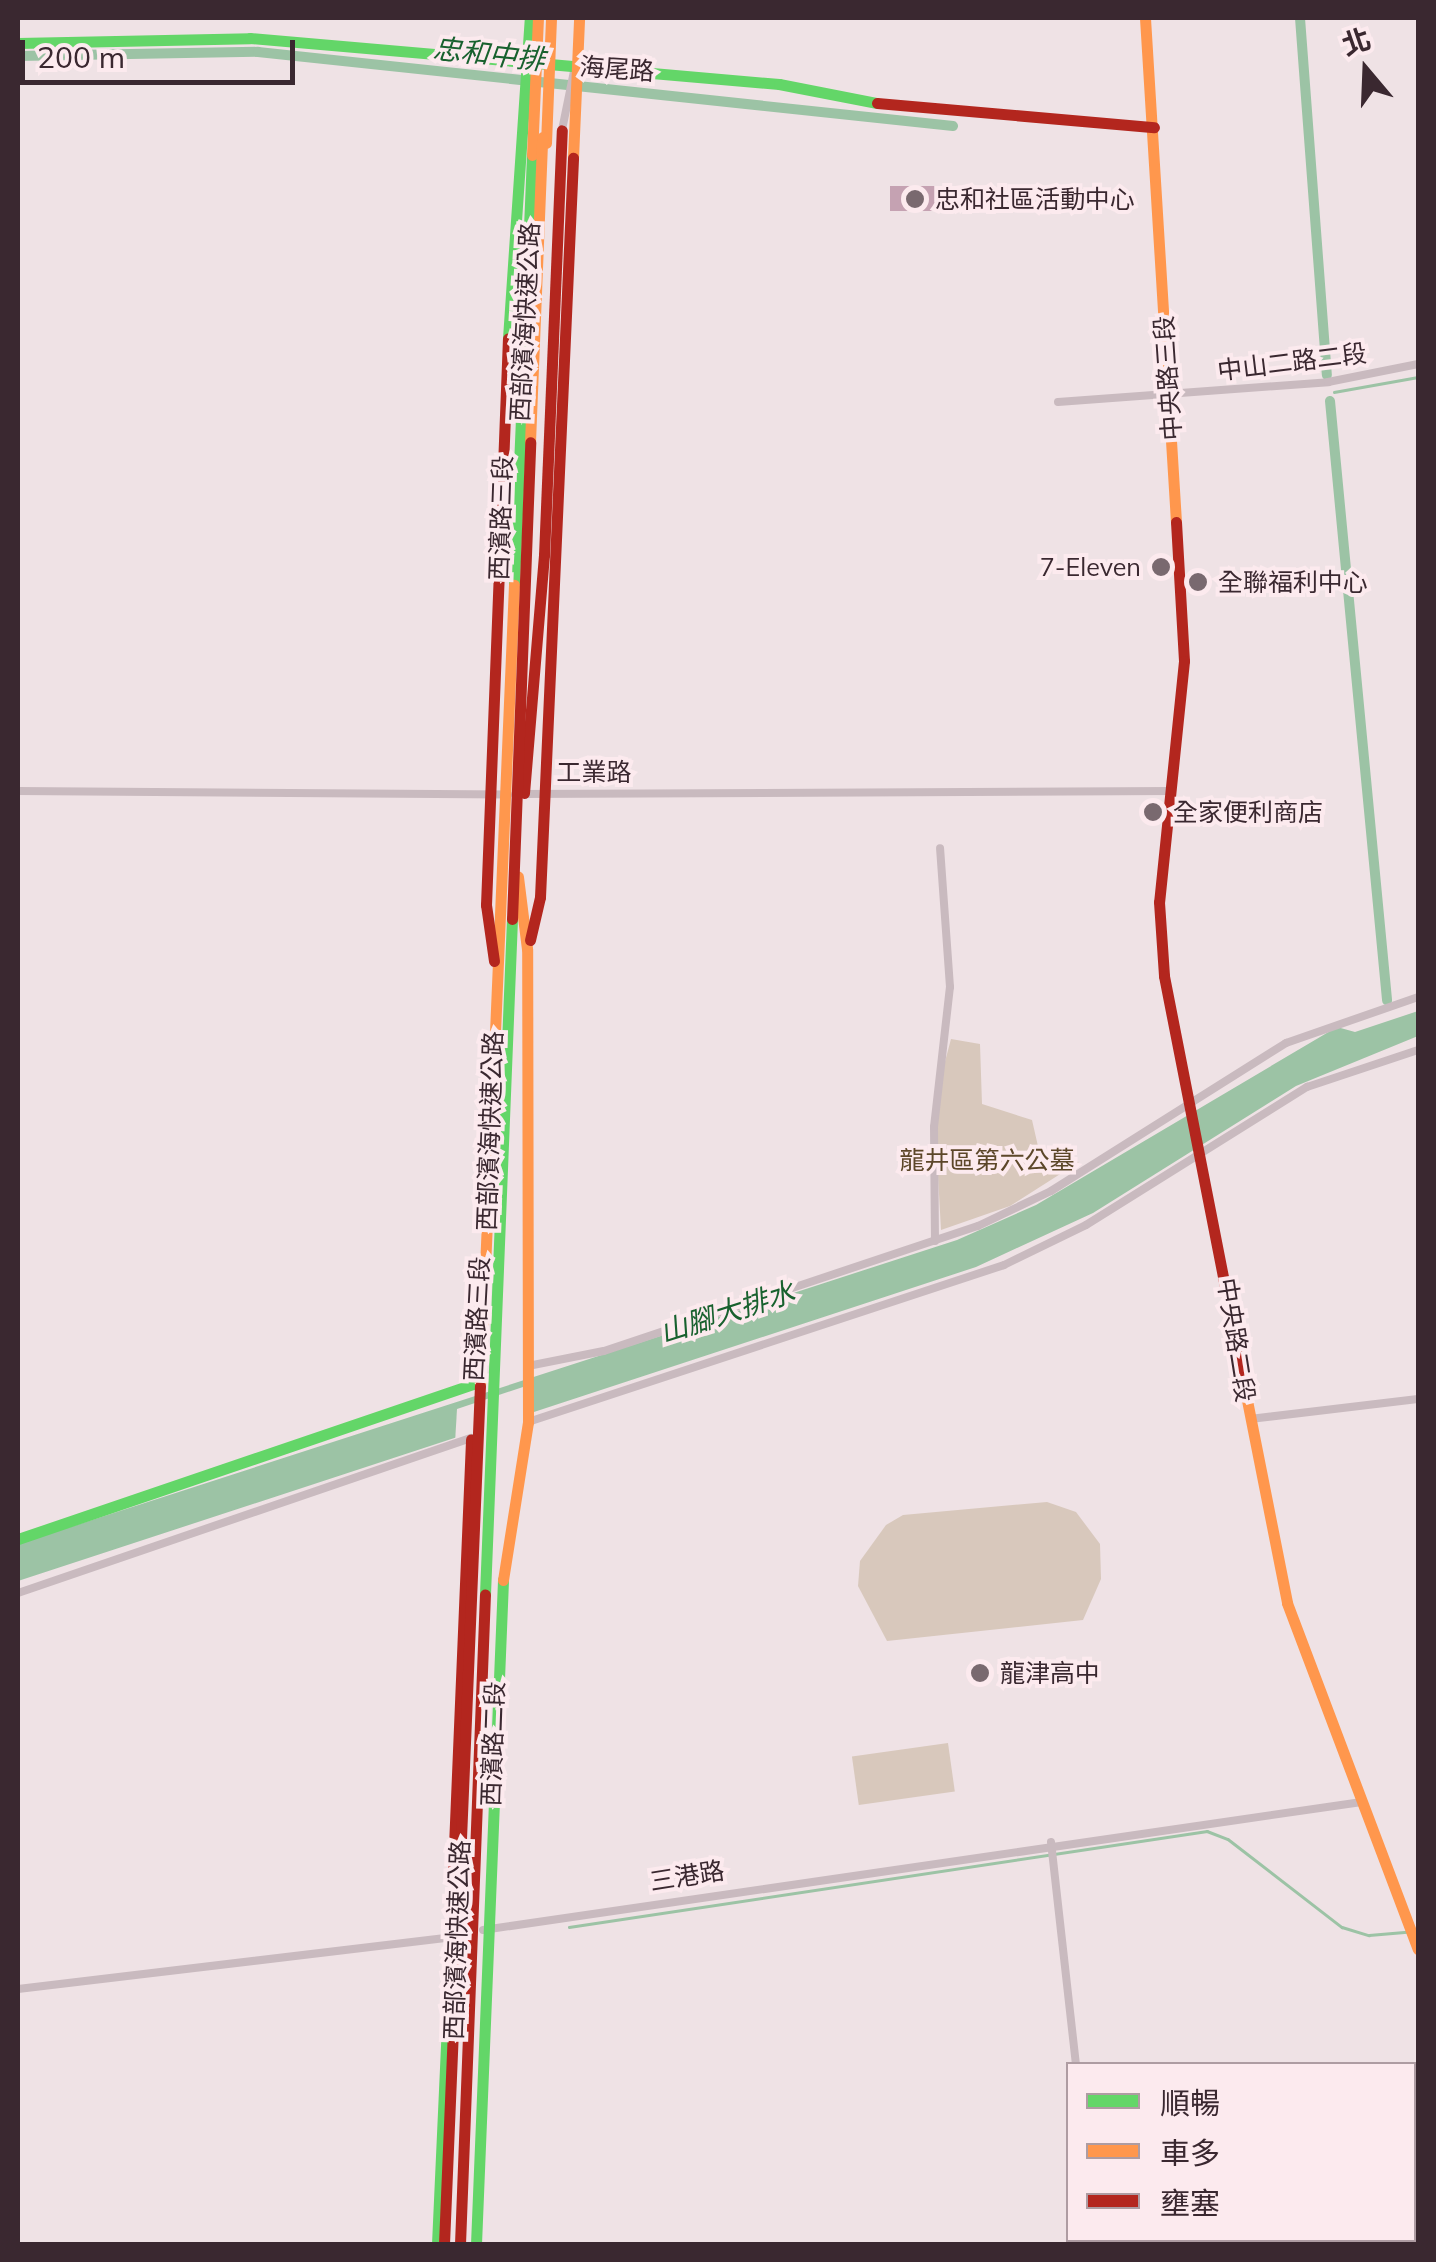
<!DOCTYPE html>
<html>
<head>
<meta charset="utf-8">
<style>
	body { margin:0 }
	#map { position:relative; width:1436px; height:2262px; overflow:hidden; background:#efe2e5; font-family:Mulish,"Noto Sans TC",sans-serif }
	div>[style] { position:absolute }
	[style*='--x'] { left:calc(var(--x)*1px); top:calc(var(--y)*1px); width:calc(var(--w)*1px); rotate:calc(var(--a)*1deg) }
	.green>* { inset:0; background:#d8c8bc; transform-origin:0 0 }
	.water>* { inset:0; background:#9cc3a5 }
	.pier>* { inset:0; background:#efe2e5 }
	.stream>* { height:2.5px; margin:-1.25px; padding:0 1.25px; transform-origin:1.25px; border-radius:1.25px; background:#9cc3a5 }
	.canal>* { height:10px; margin:-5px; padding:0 5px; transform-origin:5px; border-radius:5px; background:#9cc3a5 }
	.building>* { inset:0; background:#c5a2b2; transform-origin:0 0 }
	.street>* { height:8px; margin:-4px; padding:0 4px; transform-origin:4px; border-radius:4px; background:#c9babf }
	.fast>* { height:11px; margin:-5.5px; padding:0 5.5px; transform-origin:5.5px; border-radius:5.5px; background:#63d668 }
	.slow>* { height:11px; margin:-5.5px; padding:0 5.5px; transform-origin:5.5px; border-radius:5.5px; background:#ff974d }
	.jam>* { height:11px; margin:-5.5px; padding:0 5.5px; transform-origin:5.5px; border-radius:5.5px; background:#b3261e }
	.dots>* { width:28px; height:28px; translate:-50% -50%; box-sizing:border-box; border:5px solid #fceaee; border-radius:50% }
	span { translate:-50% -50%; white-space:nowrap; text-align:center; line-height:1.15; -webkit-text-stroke:8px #fceaee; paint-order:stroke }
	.street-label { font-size:25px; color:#3a2830 }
	.poi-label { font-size:25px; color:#3a2830 }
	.left { translate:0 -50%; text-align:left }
	.right { translate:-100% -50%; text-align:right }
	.park-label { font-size:25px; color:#5c4729 }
	.water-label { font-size:28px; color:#18612e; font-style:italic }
	.frame { position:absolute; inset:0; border:20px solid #3a2830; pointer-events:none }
	.legend { position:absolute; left:1066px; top:2062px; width:350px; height:180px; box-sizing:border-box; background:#fceaee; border:2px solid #ae9ca2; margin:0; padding:12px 18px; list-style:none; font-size:30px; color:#3a2830 }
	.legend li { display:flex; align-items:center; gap:20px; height:50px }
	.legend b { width:50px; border:2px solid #ae9ca2 }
	.north { position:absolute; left:1316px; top:20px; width:100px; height:100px; -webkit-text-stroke:8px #fceaee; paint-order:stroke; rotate:341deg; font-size:28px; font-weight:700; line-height:40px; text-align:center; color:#3a2830 }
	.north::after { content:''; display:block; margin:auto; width:35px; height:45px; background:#3a2830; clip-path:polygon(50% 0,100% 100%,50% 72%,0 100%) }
	.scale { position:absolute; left:20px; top:40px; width:275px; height:45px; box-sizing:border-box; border:5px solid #3a2830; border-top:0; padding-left:12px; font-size:30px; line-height:35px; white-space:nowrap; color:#3a2830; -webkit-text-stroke:8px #fceaee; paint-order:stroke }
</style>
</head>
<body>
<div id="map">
	<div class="green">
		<div style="clip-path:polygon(951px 1039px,980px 1044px,982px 1104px,1032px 1120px,1040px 1155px,1079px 1162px,1010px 1206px,941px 1230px,934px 1103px)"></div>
		<div style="clip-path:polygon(1047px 1502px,1076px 1512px,1100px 1544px,1101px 1579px,1083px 1620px,887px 1641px,858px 1586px,860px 1561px,886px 1525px,903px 1515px)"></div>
		<div style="left:948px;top:1743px;width:49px;height:97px;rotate:82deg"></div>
	</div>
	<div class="water">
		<div style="clip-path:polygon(1418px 1011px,1418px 1036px,1296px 1086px,1093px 1213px,976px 1267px,18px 1581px,18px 1544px,957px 1240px,1036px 1205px,1337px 1027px,1355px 1032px)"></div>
	</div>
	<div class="pier">
		<div style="clip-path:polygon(529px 1385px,527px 1419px,455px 1443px,457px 1409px)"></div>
	</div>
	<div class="stream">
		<div style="--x:1334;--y:392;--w:85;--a:-10.1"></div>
		<div style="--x:569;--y:1927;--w:645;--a:-8.56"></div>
		<div style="--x:1207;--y:1831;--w:22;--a:21"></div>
		<div style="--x:1228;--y:1839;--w:144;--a:37.7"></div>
		<div style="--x:1342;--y:1927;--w:28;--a:17"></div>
		<div style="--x:1369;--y:1935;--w:38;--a:-5"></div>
	</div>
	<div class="canal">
		<div style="--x:1300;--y:18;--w:358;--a:85.7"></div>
		<div style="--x:18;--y:56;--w:240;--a:-1"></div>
		<div style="--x:258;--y:52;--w:699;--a:6.08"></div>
		<div style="--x:1330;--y:401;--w:602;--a:84.56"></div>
	</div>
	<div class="building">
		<div style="left:939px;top:186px;width:25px;height:49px;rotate:90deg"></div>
	</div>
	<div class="street">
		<div style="--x:562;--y:130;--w:60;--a:-78.5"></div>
		<div style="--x:1058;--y:402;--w:271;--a:-4.2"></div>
		<div style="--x:1328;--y:382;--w:92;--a:-11.3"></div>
		<div style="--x:18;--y:791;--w:490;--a:0.4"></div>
		<div style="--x:522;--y:794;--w:649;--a:-0.26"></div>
		<div style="--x:935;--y:1241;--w:114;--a:-90.5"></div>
		<div style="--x:934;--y:1127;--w:141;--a:-83.5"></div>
		<div style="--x:950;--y:987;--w:139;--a:-94.1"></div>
		<div style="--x:528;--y:1366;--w:77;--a:-11.2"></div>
		<div style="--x:604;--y:1351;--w:394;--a:-18.5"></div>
		<div style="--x:978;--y:1226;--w:81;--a:-25.6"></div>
		<div style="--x:1051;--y:1191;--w:278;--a:-32.2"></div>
		<div style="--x:1286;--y:1043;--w:140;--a:-19.2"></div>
		<div style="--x:1250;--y:1419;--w:169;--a:-6.8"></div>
		<div style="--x:528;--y:1422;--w:501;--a:-18.25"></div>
		<div style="--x:1004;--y:1265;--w:91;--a:-26"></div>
		<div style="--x:1086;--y:1225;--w:261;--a:-32"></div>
		<div style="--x:1307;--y:1087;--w:117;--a:-18.4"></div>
		<div style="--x:18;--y:1593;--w:479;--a:-18.9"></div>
		<div style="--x:1051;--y:1842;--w:223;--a:83.6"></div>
		<div style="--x:483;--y:1930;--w:888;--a:-8.29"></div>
		<div style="--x:18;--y:1989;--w:445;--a:-6.8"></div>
		<div style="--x:1093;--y:2240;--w:4;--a:90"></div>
		<div style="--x:1192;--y:2240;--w:4;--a:90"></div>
	</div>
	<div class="fast">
		<div style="--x:18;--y:43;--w:232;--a:-1.2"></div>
		<div style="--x:250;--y:38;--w:531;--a:4.97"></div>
		<div style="--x:779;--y:84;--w:100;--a:11"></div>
		<div style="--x:508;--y:338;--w:321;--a:-86.1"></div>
		<div style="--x:514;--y:585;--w:430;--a:-87.6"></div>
		<div style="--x:18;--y:1539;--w:482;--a:-18.8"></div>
		<div style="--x:485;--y:1594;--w:676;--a:-87.71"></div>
		<div style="--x:437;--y:2244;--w:221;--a:-87.4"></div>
		<div style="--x:476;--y:2244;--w:665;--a:-87.67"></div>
	</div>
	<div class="slow">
		<div style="--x:1145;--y:18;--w:505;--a:86.48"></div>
		<div style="--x:546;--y:143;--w:125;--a:-87.7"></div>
		<div style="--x:532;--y:155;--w:137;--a:-87.5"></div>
		<div style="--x:573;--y:158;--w:140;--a:-87.5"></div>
		<div style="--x:530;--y:442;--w:305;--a:-87.7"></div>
		<div style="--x:1243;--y:1380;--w:227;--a:78.8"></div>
		<div style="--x:1287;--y:1603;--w:370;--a:69.3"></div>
		<div style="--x:480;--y:1386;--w:802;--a:-87.57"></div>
		<div style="--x:503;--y:1580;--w:160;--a:-81"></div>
		<div style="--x:528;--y:1422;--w:473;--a:-90.1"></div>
		<div style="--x:527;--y:949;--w:73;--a:-97.1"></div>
	</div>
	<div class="jam">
		<div style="--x:877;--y:103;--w:278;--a:5"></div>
		<div style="--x:1176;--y:522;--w:139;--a:86.7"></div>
		<div style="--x:1184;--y:661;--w:242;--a:95.9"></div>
		<div style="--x:1159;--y:902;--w:74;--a:86.1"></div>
		<div style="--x:1164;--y:976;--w:412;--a:78.9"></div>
		<div style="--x:524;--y:793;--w:239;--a:-85.2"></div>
		<div style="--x:544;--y:555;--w:425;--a:-87.6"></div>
		<div style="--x:512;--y:919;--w:477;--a:-87.8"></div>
		<div style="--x:530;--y:940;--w:44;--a:-76.9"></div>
		<div style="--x:540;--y:897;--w:740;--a:-87.44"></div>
		<div style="--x:494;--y:961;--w:57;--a:-98.1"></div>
		<div style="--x:486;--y:905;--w:567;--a:-87.78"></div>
		<div style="--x:453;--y:1870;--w:431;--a:-87.6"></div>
		<div style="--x:444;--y:2244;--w:859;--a:-87.6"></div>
		<div style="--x:460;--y:2244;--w:650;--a:-87.8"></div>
	</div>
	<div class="dots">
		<div style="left:915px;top:199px;background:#79696f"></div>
		<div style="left:1161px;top:567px;background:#79696f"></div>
		<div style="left:1198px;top:582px;background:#79696f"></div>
		<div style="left:1153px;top:812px;background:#79696f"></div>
		<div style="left:980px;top:1673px;background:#79696f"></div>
	</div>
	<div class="street-label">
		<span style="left:617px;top:69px;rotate:4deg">海尾路</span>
		<span style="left:525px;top:322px;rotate:-87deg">西部濱海快速公路</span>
		<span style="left:1292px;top:362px;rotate:-7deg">中山二路二段</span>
		<span style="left:1168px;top:378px;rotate:-94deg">中央路三段</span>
		<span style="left:501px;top:518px;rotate:-88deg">西濱路三段</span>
		<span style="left:594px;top:772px">工業路</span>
		<span style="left:490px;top:1131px;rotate:-88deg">西部濱海快速公路</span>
		<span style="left:477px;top:1319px;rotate:-87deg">西濱路三段</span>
		<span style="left:1236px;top:1340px;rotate:81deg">中央路二段</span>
		<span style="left:493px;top:1744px;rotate:-88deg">西濱路二段</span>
		<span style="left:687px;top:1876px;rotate:-9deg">三港路</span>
		<span style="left:457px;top:1940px;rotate:-88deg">西部濱海快速公路</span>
	</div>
	<div class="poi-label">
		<span class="left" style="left:935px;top:199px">忠和社區活動中心</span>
		<span class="right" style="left:1141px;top:567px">7-Eleven</span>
		<span class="left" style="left:1218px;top:582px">全聯福利中心</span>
		<span class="left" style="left:1173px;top:812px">全家便利商店</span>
		<span class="left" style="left:1000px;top:1673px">龍津高中</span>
	</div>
	<div class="park-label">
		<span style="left:987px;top:1160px">龍井區第六公墓</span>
	</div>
	<div class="water-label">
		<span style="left:489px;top:54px;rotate:6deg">忠和中排</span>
		<span style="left:727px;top:1312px;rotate:-18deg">山腳大排水</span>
	</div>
	<div class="frame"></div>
	<ul class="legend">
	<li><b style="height:12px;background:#63d668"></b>順暢</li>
	<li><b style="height:12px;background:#ff974d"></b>車多</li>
	<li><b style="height:12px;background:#b3261e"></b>壅塞</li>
	</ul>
	<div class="north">北</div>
	<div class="scale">200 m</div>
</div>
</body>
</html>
